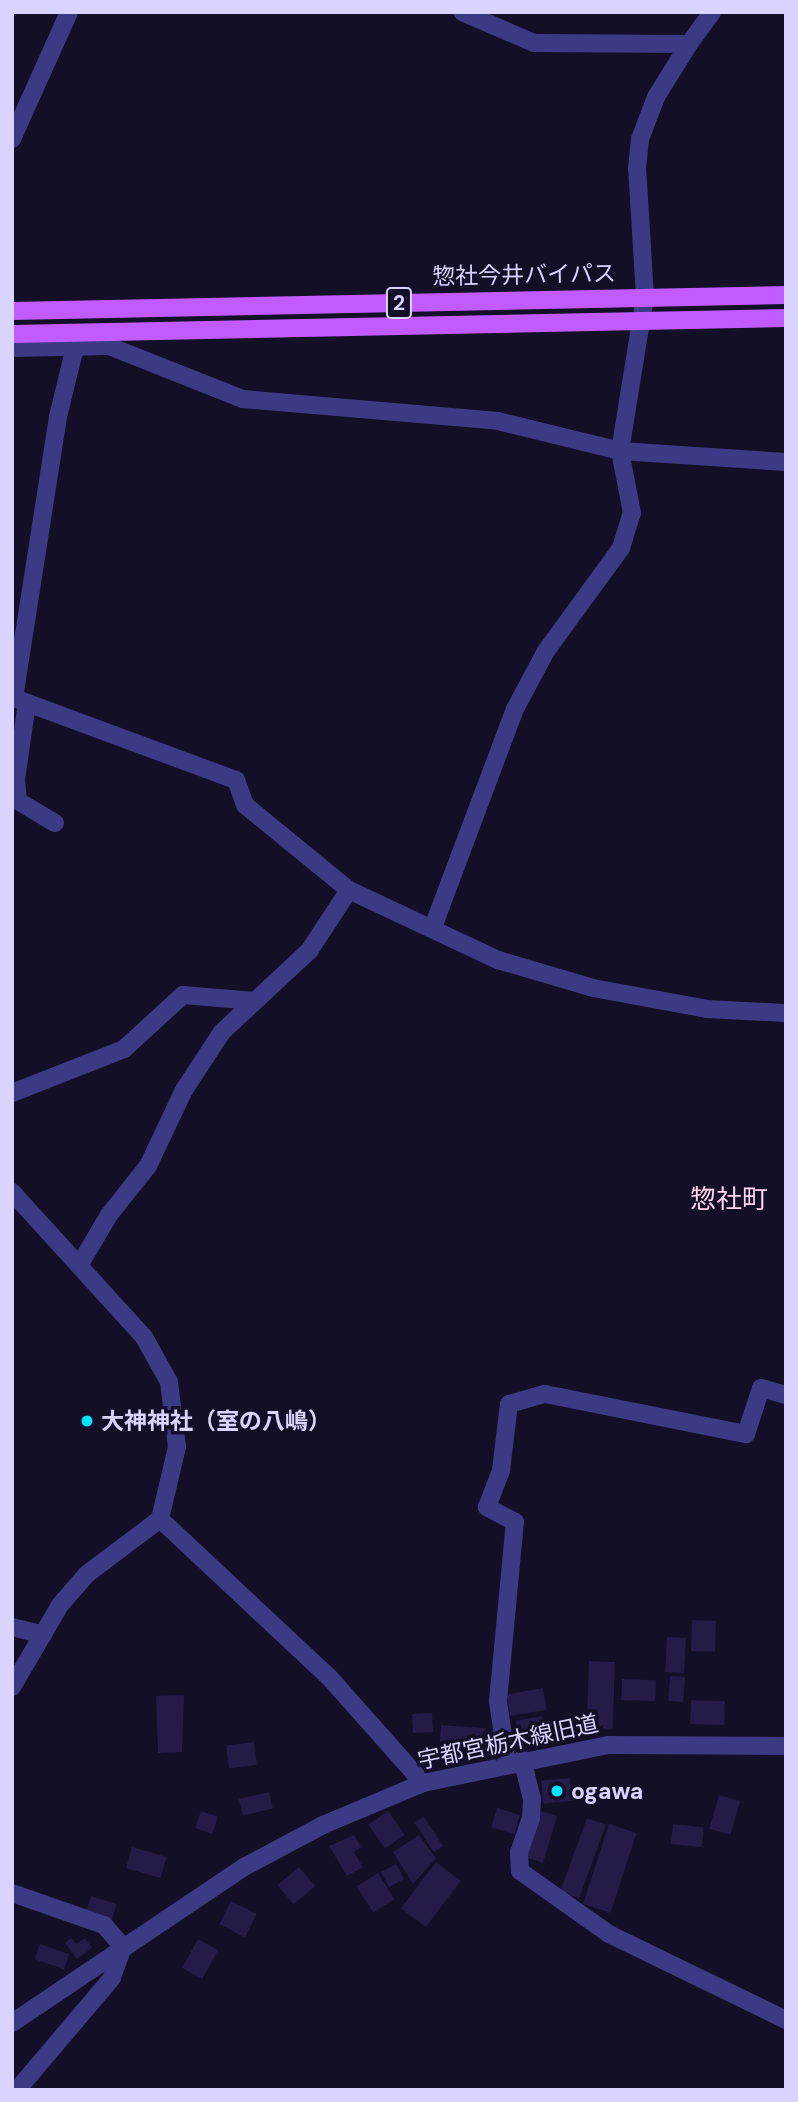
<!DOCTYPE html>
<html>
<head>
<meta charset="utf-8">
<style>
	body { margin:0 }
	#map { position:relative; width:798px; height:2102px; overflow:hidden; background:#130f26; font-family:"DM Sans","Noto Sans JP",sans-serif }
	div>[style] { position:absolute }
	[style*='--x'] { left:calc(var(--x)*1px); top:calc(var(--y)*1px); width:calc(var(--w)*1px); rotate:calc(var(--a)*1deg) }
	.building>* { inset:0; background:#241b47; transform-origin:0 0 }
	.minor>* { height:18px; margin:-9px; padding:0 9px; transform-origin:9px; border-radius:9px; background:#3d3a85 }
	.tertiary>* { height:18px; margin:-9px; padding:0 9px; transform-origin:9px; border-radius:9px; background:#3d3a85 }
	.primary>* { height:18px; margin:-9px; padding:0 9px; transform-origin:9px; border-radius:9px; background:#c25bff }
	.dots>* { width:19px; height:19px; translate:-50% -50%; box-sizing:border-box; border:4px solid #130f26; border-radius:50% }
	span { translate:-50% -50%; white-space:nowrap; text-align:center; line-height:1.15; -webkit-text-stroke:7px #130f26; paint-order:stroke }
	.shield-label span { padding:2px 5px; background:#130f26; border:2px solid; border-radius:5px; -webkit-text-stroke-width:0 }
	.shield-label { font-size:21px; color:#d9d4ff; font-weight:700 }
	.street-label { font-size:23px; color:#d9d4ff }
	.poi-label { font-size:23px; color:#d9d4ff; font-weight:700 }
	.left { translate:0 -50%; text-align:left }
	.quarter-label { font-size:26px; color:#ffd6f0 }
	.frame { position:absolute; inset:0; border:14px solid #d9d4ff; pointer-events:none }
</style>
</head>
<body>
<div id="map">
	<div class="building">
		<div style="left:692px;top:1620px;width:24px;height:31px;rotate:2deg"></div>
		<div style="left:667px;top:1637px;width:19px;height:35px;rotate:3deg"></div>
		<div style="left:589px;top:1661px;width:26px;height:67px;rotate:2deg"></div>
		<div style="left:670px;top:1676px;width:15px;height:25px;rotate:4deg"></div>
		<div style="left:622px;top:1679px;width:34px;height:21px;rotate:2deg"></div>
		<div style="left:543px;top:1688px;width:22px;height:37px;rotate:80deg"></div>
		<div style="clip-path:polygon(184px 1695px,182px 1752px,158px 1753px,156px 1696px)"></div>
		<div style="left:691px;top:1700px;width:34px;height:24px;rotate:2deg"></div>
		<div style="left:432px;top:1713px;width:19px;height:20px;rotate:87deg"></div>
		<div style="left:542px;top:1716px;width:27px;height:27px;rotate:80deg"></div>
		<div style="left:441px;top:1725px;width:45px;height:25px;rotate:4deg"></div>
		<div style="left:254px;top:1742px;width:23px;height:28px;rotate:83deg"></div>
		<div style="left:570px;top:1778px;width:23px;height:29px;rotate:85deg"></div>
		<div style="left:269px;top:1792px;width:17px;height:31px;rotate:77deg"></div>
		<div style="left:719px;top:1795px;width:22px;height:35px;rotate:16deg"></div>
		<div style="left:497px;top:1808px;width:24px;height:20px;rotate:17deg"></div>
		<div style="left:201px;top:1811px;width:18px;height:18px;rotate:19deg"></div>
		<div style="left:388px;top:1811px;width:29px;height:24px;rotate:55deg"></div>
		<div style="left:541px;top:1811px;width:17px;height:49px;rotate:17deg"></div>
		<div style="left:424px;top:1817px;width:35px;height:11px;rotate:57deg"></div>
		<div style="left:587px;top:1818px;width:20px;height:78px;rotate:20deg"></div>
		<div style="left:609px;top:1824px;width:29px;height:84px;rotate:18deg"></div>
		<div style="left:673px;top:1824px;width:31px;height:20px;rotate:6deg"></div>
		<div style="clip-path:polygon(354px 1835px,361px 1847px,354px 1852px,363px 1867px,347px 1876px,329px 1846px)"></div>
		<div style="clip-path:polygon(419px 1835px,436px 1858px,413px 1884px,393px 1852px)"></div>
		<div style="left:132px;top:1847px;width:36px;height:22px;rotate:16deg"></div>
		<div style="left:436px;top:1862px;width:31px;height:58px;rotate:37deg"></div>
		<div style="left:396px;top:1864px;width:17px;height:17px;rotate:62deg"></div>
		<div style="left:299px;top:1867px;width:25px;height:28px;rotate:50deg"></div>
		<div style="left:378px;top:1873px;width:31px;height:25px;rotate:58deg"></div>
		<div style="left:91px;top:1896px;width:27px;height:18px;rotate:17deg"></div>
		<div style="left:231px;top:1901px;width:29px;height:26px;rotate:27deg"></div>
		<div style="clip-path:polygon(71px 1938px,76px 1944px,85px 1938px,92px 1948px,77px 1959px,65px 1943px)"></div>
		<div style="left:198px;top:1939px;width:23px;height:33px;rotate:29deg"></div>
		<div style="left:40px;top:1944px;width:31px;height:16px;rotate:19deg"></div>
	</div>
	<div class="minor">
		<div style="--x:689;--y:44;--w:39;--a:-54"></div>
		<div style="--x:12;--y:139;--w:139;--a:-65.8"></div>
		<div style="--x:75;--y:347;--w:72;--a:103.7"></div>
		<div style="--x:58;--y:417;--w:284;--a:98.9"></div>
		<div style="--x:14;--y:698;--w:237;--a:20.3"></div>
		<div style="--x:236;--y:780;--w:27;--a:70"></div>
		<div style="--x:245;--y:805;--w:134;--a:39.3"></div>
		<div style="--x:12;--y:348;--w:97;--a:-1.2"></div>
		<div style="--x:109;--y:346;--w:144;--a:21.6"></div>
		<div style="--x:243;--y:399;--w:256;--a:4.9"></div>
		<div style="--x:498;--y:421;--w:126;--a:13.8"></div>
		<div style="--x:620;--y:451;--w:166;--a:3.8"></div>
		<div style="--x:27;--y:703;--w:77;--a:98.2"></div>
		<div style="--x:16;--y:779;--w:22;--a:85"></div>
		<div style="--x:18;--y:801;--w:43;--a:30.7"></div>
		<div style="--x:433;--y:927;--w:233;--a:-69.4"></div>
		<div style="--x:515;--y:709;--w:66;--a:-61.9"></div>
		<div style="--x:546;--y:651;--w:127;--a:-53.9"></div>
		<div style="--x:621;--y:548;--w:37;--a:-73"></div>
		<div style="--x:632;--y:513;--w:63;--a:-101"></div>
		<div style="--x:620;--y:451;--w:156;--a:-80.8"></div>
		<div style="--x:645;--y:297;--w:129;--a:-93.5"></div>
		<div style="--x:637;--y:168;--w:29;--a:-84"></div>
		<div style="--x:640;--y:139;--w:45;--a:-69.1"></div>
		<div style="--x:656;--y:97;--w:62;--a:-58.1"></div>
		<div style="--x:689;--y:44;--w:155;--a:-179.6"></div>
		<div style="--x:534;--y:43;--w:78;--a:-156.7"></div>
		<div style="--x:12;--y:1093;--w:120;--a:-21.4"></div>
		<div style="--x:124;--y:1049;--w:80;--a:-42.5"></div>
		<div style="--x:183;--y:995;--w:72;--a:4.8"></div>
		<div style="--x:12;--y:1192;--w:196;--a:47.7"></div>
		<div style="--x:144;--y:1337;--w:51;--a:60.9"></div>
		<div style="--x:169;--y:1382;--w:65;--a:83"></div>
		<div style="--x:177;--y:1447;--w:74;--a:103.3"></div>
		<div style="--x:160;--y:1519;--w:91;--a:143"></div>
		<div style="--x:87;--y:1574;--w:41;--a:131.1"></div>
		<div style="--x:60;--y:1605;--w:95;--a:120.3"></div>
		<div style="--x:80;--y:1264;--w:57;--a:-59.4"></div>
		<div style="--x:109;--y:1215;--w:63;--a:-51.5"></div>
		<div style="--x:148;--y:1166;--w:84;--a:-64.7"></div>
		<div style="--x:184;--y:1090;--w:69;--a:-56.8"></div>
		<div style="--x:222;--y:1032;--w:119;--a:-43"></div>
		<div style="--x:309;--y:951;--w:73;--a:-56.7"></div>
		<div style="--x:349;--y:890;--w:165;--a:25.2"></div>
		<div style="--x:498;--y:960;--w:99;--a:16.4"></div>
		<div style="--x:593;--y:988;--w:116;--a:10.4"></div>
		<div style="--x:707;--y:1009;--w:79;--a:2.9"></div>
		<div style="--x:160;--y:1519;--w:231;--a:43.1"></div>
		<div style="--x:329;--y:1677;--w:142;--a:48.4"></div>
		<div style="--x:12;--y:1627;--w:32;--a:14"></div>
		<div style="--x:522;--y:1759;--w:41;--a:76"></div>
		<div style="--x:532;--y:1799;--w:19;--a:93"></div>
		<div style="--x:531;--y:1818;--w:36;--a:109"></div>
		<div style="--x:519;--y:1852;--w:19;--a:87"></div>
		<div style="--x:520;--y:1871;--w:109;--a:35.3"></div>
		<div style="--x:609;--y:1934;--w:197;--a:25.9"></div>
		<div style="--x:507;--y:1763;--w:63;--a:-98.3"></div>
		<div style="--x:498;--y:1701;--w:180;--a:-84.6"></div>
		<div style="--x:515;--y:1522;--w:32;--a:-152"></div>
		<div style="--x:487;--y:1507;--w:40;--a:-69"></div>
		<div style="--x:501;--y:1470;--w:66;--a:-83.1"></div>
		<div style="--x:509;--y:1404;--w:37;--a:-16"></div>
		<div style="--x:545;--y:1394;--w:205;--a:11.3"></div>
		<div style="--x:746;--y:1434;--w:48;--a:-71.9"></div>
		<div style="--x:761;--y:1388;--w:26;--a:16"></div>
		<div style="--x:12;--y:1893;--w:97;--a:19.2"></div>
		<div style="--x:104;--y:1925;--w:29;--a:49"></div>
		<div style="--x:123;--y:1947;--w:33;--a:110"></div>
		<div style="--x:112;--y:1978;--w:147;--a:130.3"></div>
	</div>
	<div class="tertiary">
		<div style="--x:12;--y:2023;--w:280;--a:-33.9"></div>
		<div style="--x:244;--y:1867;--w:89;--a:-28"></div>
		<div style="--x:323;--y:1825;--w:108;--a:-22.8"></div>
		<div style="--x:423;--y:1783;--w:189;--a:-11.6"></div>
		<div style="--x:608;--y:1745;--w:178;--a:0.3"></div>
	</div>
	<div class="primary">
		<div style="--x:12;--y:311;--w:774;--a:-1.18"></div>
		<div style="--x:12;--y:334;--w:774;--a:-1.18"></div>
	</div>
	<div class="dots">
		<div style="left:87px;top:1421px;background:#00e5ff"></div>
		<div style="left:557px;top:1791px;background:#00e5ff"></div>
	</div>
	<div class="shield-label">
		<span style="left:399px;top:303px">2</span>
	</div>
	<div class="street-label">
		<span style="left:524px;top:275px;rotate:-1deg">惣社今井バイパス</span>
		<span style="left:508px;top:1742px;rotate:-12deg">宇都宮栃木線旧道</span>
	</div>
	<div class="poi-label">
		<span class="left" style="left:101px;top:1421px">大神神社（室の八嶋）</span>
		<span class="left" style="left:571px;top:1791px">ogawa</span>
	</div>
	<div class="quarter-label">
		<span style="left:729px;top:1200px">惣社町</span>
	</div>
	<div class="frame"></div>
</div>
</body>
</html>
